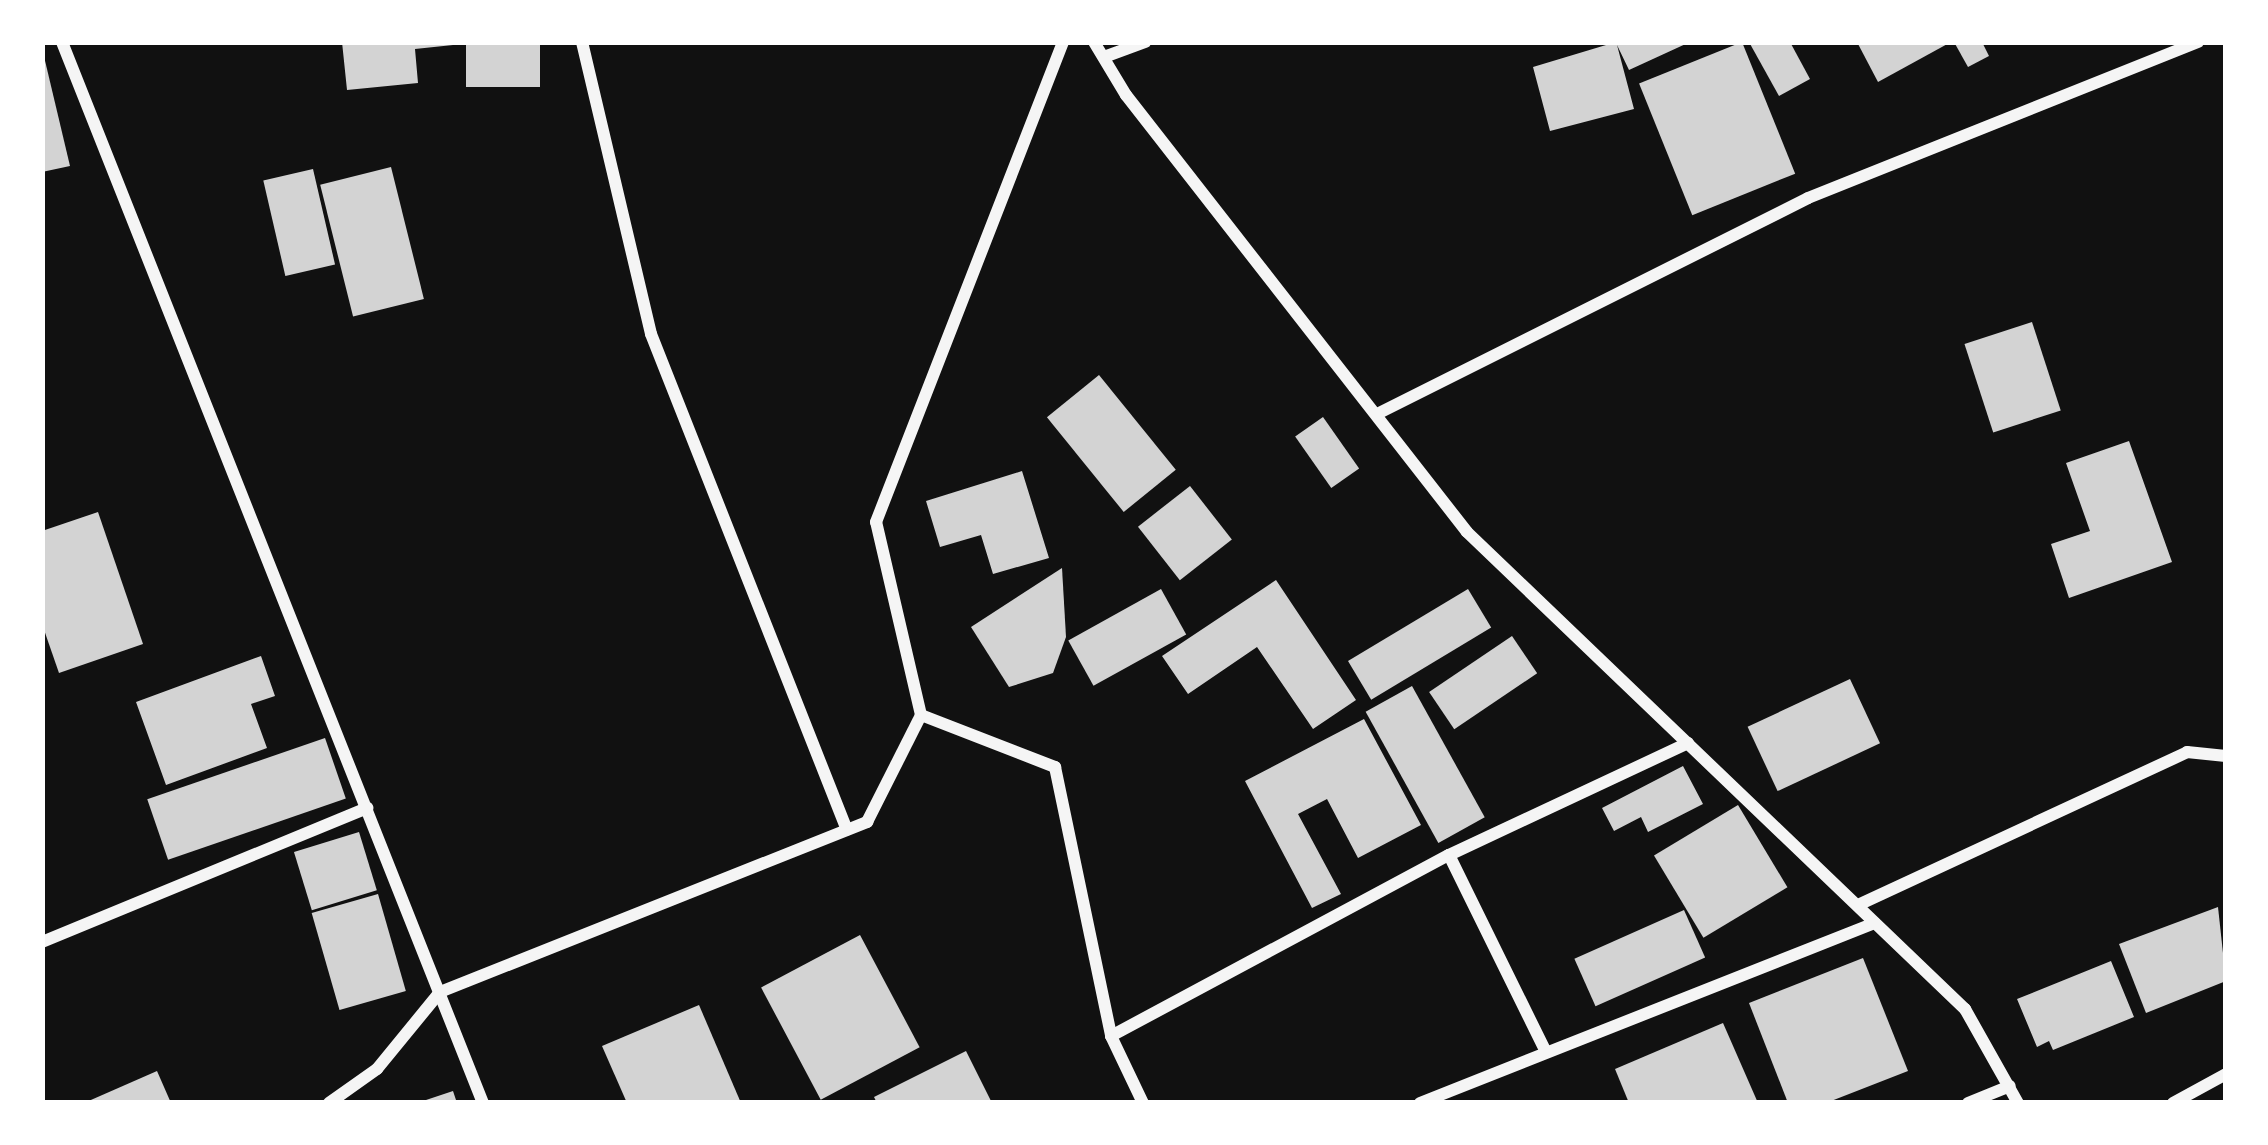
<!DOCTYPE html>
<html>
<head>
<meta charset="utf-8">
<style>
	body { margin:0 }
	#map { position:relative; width:2268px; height:1145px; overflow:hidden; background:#111; font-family:"Source Serif 4",serif }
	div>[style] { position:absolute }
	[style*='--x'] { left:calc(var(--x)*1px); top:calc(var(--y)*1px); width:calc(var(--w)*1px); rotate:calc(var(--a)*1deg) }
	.building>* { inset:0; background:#d3d3d3; transform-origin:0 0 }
	.minor>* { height:12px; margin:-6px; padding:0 6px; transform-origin:6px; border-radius:6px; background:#f5f5f5 }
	span { translate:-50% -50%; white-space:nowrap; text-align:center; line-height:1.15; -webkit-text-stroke:12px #fff; paint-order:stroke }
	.frame { position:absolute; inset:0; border:45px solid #fff; pointer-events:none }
</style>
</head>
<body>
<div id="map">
	<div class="building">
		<div style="clip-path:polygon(342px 42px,453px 42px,453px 45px,415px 49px,418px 83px,347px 90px)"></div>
		<div style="left:466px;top:42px;width:74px;height:45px"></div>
		<div style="clip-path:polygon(1616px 42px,1690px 42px,1629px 70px,1617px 45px,1634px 109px,1550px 131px,1533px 67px)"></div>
		<div style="left:1742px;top:42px;width:142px;height:111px;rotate:68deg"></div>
		<div style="clip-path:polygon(1749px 42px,1790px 42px,1810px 79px,1779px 96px)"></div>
		<div style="clip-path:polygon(1857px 42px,1951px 42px,1878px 82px)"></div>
		<div style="clip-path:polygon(1954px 42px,1982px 42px,1989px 56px,1968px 67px)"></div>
		<div style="clip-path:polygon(42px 48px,70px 166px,42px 172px)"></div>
		<div style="left:391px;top:167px;width:136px;height:73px;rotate:76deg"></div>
		<div style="left:313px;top:169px;width:98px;height:51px;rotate:77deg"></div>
		<div style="left:2032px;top:322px;width:93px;height:71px;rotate:72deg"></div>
		<div style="left:1099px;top:375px;width:122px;height:67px;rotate:51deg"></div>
		<div style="left:1323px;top:417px;width:63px;height:34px;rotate:55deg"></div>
		<div style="clip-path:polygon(2129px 441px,2172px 562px,2069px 598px,2051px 544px,2090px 531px,2066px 463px)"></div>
		<div style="clip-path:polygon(1022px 471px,1049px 558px,993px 574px,981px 535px,940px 547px,926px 501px)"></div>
		<div style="left:1190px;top:486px;width:68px;height:66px;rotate:52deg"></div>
		<div style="clip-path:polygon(98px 512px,143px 644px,59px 673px,42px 624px,42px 531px)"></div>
		<div style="clip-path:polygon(1062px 568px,1066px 637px,1053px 673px,1009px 687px,971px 627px)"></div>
		<div style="clip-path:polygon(1276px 580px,1356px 700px,1313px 729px,1257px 647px,1188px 694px,1162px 656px)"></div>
		<div style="left:1161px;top:589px;width:52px;height:106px;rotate:61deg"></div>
		<div style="left:1468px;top:589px;width:45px;height:140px;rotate:59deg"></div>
		<div style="left:1512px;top:636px;width:45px;height:100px;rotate:56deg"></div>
		<div style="clip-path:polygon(261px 656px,275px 696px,251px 704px,267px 748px,166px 785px,136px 702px)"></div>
		<div style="left:1850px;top:679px;width:71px;height:113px;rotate:65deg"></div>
		<div style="left:1412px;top:686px;width:150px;height:53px;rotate:61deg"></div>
		<div style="clip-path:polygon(1364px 719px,1421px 825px,1358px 858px,1327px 799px,1298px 814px,1341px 894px,1312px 908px,1245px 781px)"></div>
		<div style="left:325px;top:738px;width:64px;height:188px;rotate:71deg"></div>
		<div style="clip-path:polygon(1683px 766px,1703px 804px,1648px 832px,1641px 817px,1614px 831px,1602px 808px)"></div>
		<div style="left:1738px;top:805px;width:96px;height:98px;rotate:59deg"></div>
		<div style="left:359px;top:832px;width:61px;height:68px;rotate:73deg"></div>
		<div style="left:378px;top:894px;width:101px;height:69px;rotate:74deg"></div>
		<div style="clip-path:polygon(2218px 907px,2226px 981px,2146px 1013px,2119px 944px)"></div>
		<div style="left:1684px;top:910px;width:52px;height:120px;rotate:66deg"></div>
		<div style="left:860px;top:935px;width:127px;height:112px;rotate:62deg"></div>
		<div style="clip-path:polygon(1863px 958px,1908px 1071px,1826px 1103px,1788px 1103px,1749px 1003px)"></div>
		<div style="clip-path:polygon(2111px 961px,2134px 1017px,2053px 1050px,2049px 1041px,2037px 1047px,2017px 999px)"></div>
		<div style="clip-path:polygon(699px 1005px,741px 1103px,627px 1103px,602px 1046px)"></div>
		<div style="clip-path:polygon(1723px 1023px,1758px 1103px,1629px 1103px,1615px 1069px)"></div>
		<div style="clip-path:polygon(966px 1051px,992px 1103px,877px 1103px,874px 1097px)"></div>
		<div style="clip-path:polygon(157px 1071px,171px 1103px,84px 1103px)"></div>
		<div style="clip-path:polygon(453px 1091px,457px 1103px,420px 1103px,420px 1102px)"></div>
	</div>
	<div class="minor">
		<div style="--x:62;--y:42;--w:1141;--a:68.36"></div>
		<div style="--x:582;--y:42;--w:300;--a:76.7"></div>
		<div style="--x:651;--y:334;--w:533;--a:68.44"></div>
		<div style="--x:1094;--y:42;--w:62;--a:58.9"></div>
		<div style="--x:1126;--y:95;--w:554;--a:52.03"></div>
		<div style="--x:1467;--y:532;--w:690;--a:43.77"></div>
		<div style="--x:1965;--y:1009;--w:108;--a:60.6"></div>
		<div style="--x:1104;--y:57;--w:44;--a:-20.1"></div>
		<div style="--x:1377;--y:414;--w:482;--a:-26.6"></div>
		<div style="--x:1808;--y:198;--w:420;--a:-21.8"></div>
		<div style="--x:921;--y:715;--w:144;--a:21.2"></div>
		<div style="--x:1055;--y:767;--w:275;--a:78.2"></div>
		<div style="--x:1111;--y:1036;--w:74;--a:64.5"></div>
		<div style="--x:1449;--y:855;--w:217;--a:63.8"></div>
		<div style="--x:1858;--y:905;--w:363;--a:-24.9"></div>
		<div style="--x:2187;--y:752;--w:39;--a:6"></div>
		<div style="--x:42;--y:942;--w:352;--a:-22.4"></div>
		<div style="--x:1111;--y:1036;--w:383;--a:-28.2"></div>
		<div style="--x:1449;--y:855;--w:264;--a:-25.1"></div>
		<div style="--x:329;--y:1103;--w:59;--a:-35.3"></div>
		<div style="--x:377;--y:1069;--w:99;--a:-50.7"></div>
		<div style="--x:440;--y:992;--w:460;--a:-21.7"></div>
		<div style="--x:867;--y:822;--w:120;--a:-63.2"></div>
		<div style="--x:921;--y:715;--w:198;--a:-103.1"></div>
		<div style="--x:876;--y:522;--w:515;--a:-68.71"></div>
		<div style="--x:1420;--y:1103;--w:489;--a:-21.6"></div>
		<div style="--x:1968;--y:1103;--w:45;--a:-22"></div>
		<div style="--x:2173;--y:1103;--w:60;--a:-28.7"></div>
	</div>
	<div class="frame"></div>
</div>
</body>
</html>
